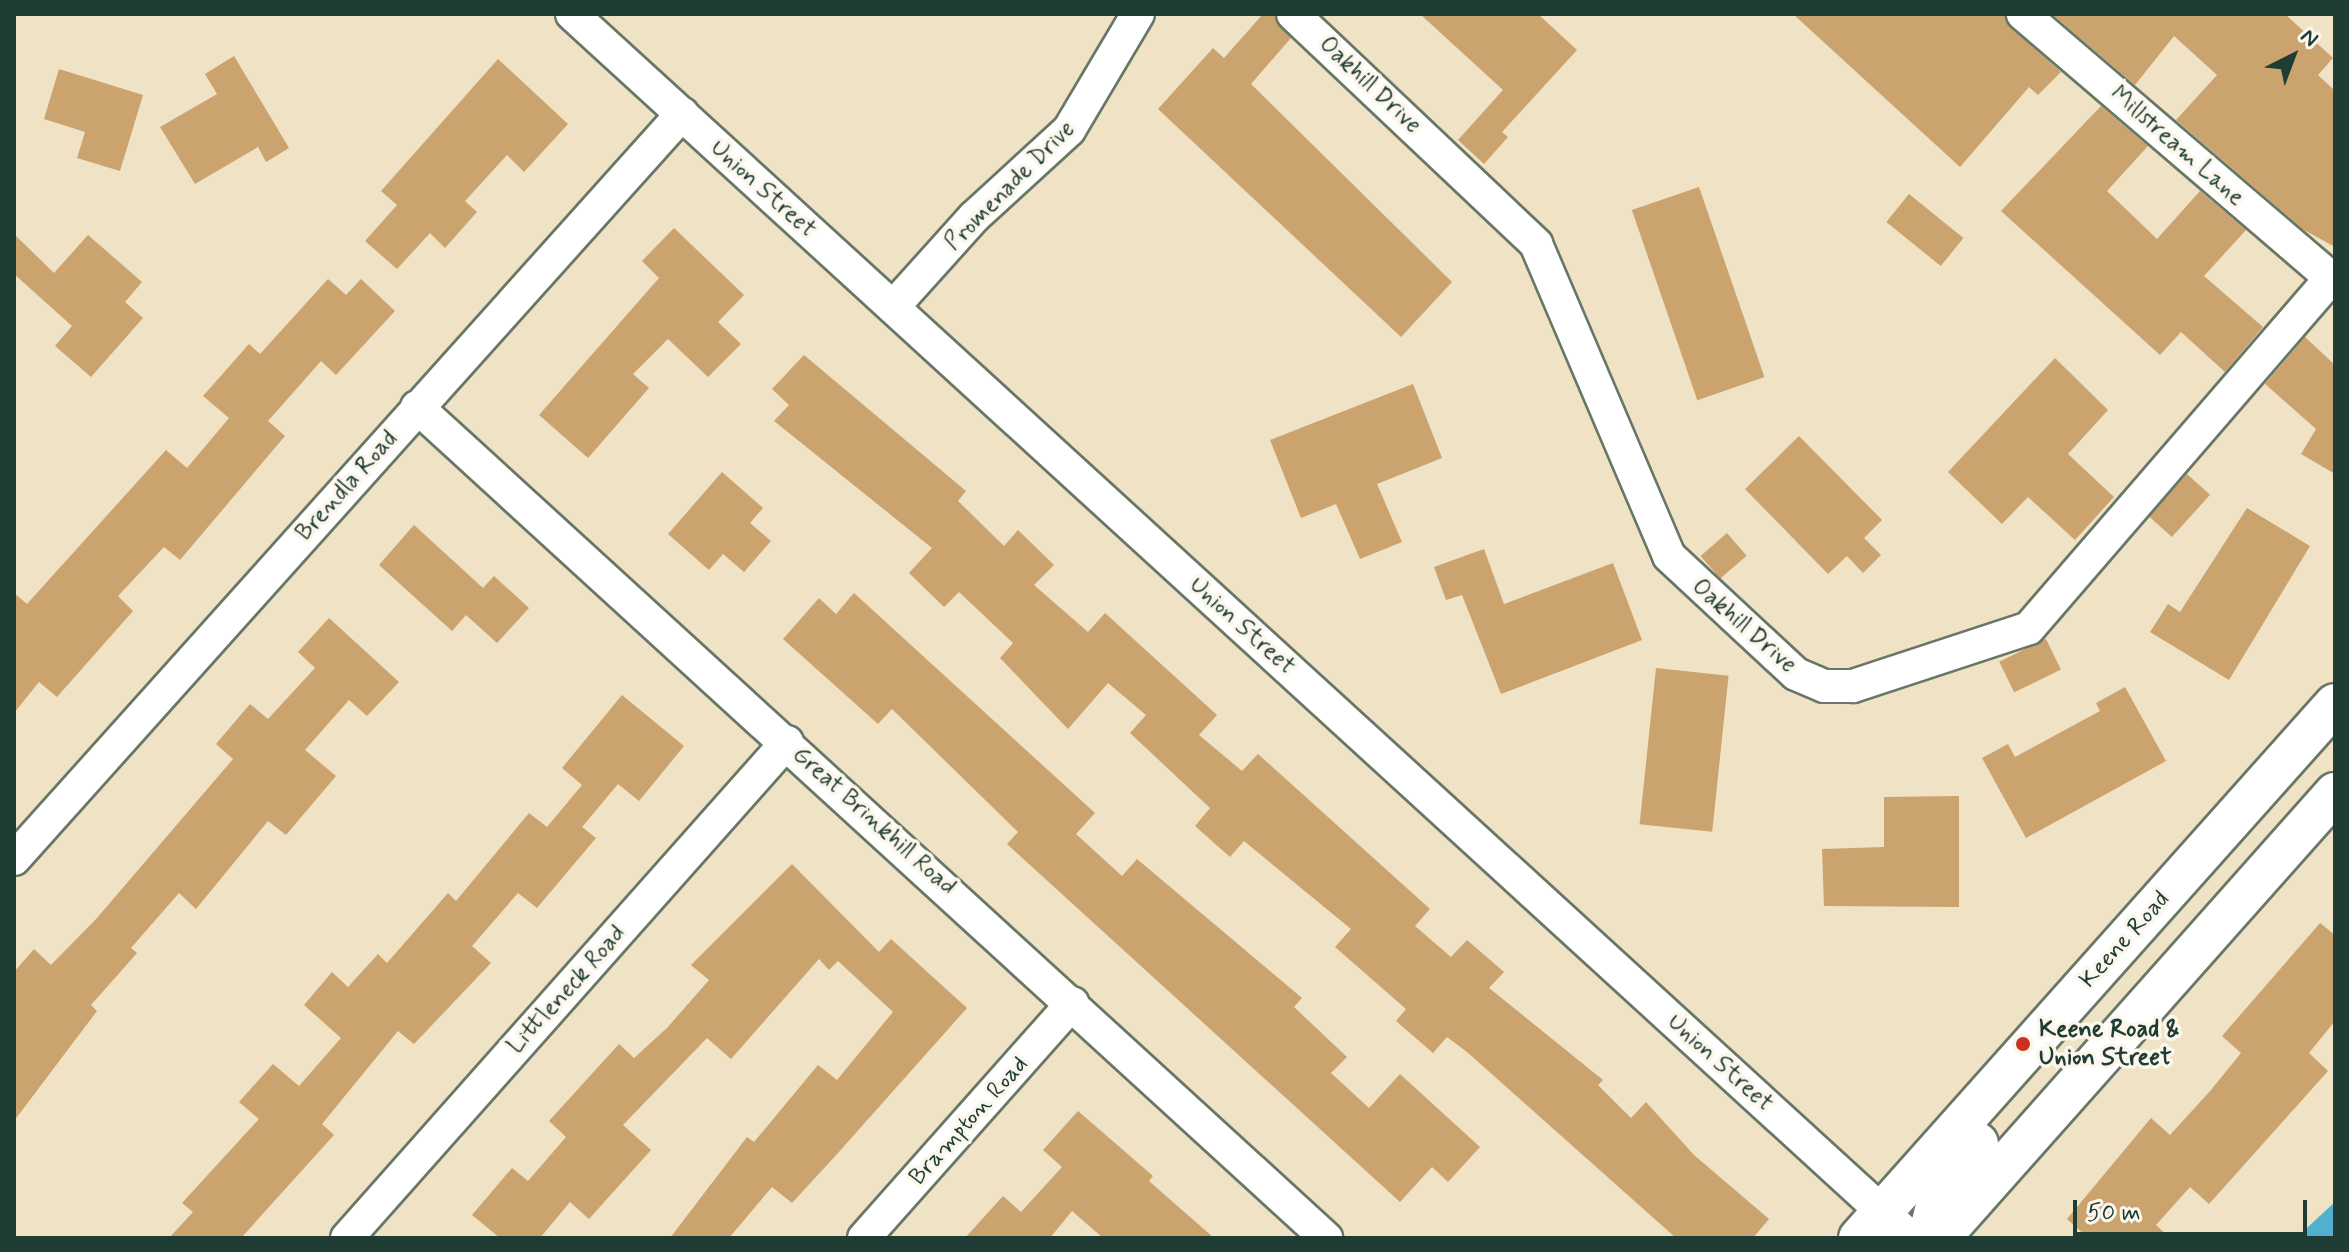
<!DOCTYPE html>
<html>
<head>
<meta charset="utf-8">
<style>
	body { margin:0 }
	#map { position:relative; width:2349px; height:1252px; overflow:hidden; background:#f0e2c4; font-family:Mynerve,sans-serif }
	div>[style] { position:absolute }
	[style*='--x'] { left:calc(var(--x)*1px); top:calc(var(--y)*1px); width:calc(var(--w)*1px); rotate:calc(var(--a)*1deg) }
	.water>* { inset:0; background:#51b0d0 }
	.building>* { inset:0; background:#caa36f; transform-origin:0 0 }
	.roads { filter:drop-shadow(2px 0 #687766) drop-shadow(-2px 0 #687766) drop-shadow(0 2px #687766) drop-shadow(0 -2px #687766) }
	.minor>* { height:32px; margin:-16px; padding:0 16px; transform-origin:16px; border-radius:16px; background:#fff }
	.major>* { height:40px; margin:-20px; padding:0 20px; transform-origin:20px; border-radius:20px; background:#fff }
	.dots>* { width:22px; height:22px; translate:-50% -50%; box-sizing:border-box; border:4px solid #fbf7ec; border-radius:50% }
	span { translate:-50% -50%; white-space:nowrap; text-align:center; line-height:1.15; -webkit-text-stroke:7px #fbf7ec; paint-order:stroke }
	.street-label { font-size:24px; color:#1f3d34 }
	.poi-label { font-size:24px; color:#1f3d34; font-weight:700 }
	.left { translate:0 -50%; text-align:left }
	.frame { position:absolute; inset:0; border:16px solid #1f3d34; pointer-events:none }
	.north { position:absolute; left:2253px; top:16px; width:80px; height:80px; -webkit-text-stroke:6px #fbf7ec; paint-order:stroke; rotate:42deg; font-size:22px; font-weight:700; line-height:32px; text-align:center; color:#1f3d34 }
	.north::after { content:''; display:block; margin:auto; width:28px; height:36px; background:#1f3d34; clip-path:polygon(50% 0,100% 100%,50% 72%,0 100%) }
	.scale { position:absolute; left:2073px; top:1200px; width:234px; height:36px; box-sizing:border-box; border:4px solid #1f3d34; border-top:0; padding-left:10px; font-size:24px; line-height:28px; white-space:nowrap; color:#1f3d34; -webkit-text-stroke:6px #fbf7ec; paint-order:stroke }
</style>
</head>
<body>
<div id="map">
	<div class="water">
		<div style="clip-path:polygon(2335px 1202px,2335px 1238px,2296px 1238px)"></div>
	</div>
	<div class="building">
		<div style="clip-path:polygon(1263px 14px,1275px 14px,1291px 38px,1251px 84px,1452px 282px,1401px 337px,1158px 109px,1213px 48px,1224px 58px)"></div>
		<div style="clip-path:polygon(1420px 14px,1538px 14px,1577px 50px,1502px 132px,1508px 137px,1484px 164px,1458px 140px,1503px 90px)"></div>
		<div style="clip-path:polygon(1793px 14px,2004px 14px,2011px 28px,2061px 72px,2038px 95px,2029px 87px,1960px 167px)"></div>
		<div style="clip-path:polygon(2052px 14px,2285px 14px,2333px 58px,2318px 75px,2335px 91px,2335px 247px,2304px 230px,2176px 120px,2217px 75px,2174px 36px,2135px 85px)"></div>
		<div style="clip-path:polygon(234px 56px,289px 148px,266px 162px,258px 147px,195px 184px,160px 127px,217px 94px,205px 74px)"></div>
		<div style="clip-path:polygon(498px 59px,568px 124px,524px 172px,507px 155px,465px 201px,477px 212px,445px 248px,430px 233px,397px 269px,365px 241px,397px 205px,381px 191px)"></div>
		<div style="clip-path:polygon(59px 69px,143px 95px,120px 171px,77px 158px,85px 132px,44px 119px)"></div>
		<div style="clip-path:polygon(2101px 106px,2148px 146px,2107px 191px,2157px 239px,2200px 191px,2246px 230px,2204px 276px,2263px 327px,2225px 372px,2181px 332px,2160px 355px,2001px 211px)"></div>
		<div style="left:1699px;top:187px;width:201px;height:71px;rotate:71deg"></div>
		<div style="left:1909px;top:194px;width:70px;height:36px;rotate:39deg"></div>
		<div style="clip-path:polygon(674px 228px,744px 295px,718px 322px,741px 344px,708px 377px,668px 339px,633px 374px,649px 388px,588px 458px,539px 415px,659px 278px,642px 261px)"></div>
		<div style="clip-path:polygon(14px 234px,54px 273px,88px 235px,142px 282px,125px 302px,143px 318px,91px 377px,55px 346px,72px 326px,14px 274px)"></div>
		<div style="clip-path:polygon(328px 279px,346px 295px,361px 279px,395px 311px,336px 375px,321px 361px,268px 421px,285px 436px,180px 560px,164px 547px,118px 596px,133px 611px,57px 697px,39px 682px,14px 713px,14px 593px,27px 604px,166px 450px,187px 468px,229px 418px,203px 396px,249px 344px,260px 354px)"></div>
		<div style="clip-path:polygon(2305px 337px,2335px 365px,2335px 474px,2301px 454px,2316px 429px,2265px 384px)"></div>
		<div style="clip-path:polygon(804px 355px,966px 491px,958px 501px,1004px 546px,1018px 530px,1054px 565px,1034px 585px,1088px 632px,1105px 613px,1217px 715px,1199px 735px,1242px 771px,1258px 754px,1430px 909px,1415px 926px,1451px 957px,1467px 940px,1504px 972px,1489px 988px,1603px 1080px,1598px 1085px,1631px 1118px,1646px 1102px,1694px 1155px,1769px 1219px,1753px 1238px,1676px 1238px,1467px 1052px,1447px 1037px,1433px 1053px,1396px 1021px,1406px 1009px,1335px 947px,1351px 929px,1244px 841px,1230px 857px,1195px 826px,1210px 808px,1130px 733px,1146px 715px,1108px 683px,1068px 729px,1000px 658px,1013px 643px,959px 592px,944px 607px,909px 573px,932px 548px,774px 421px,789px 405px,772px 389px)"></div>
		<div style="clip-path:polygon(2055px 358px,2108px 410px,2068px 454px,2114px 497px,2075px 540px,2028px 497px,2002px 524px,1948px 472px)"></div>
		<div style="clip-path:polygon(1413px 384px,1442px 458px,1377px 484px,1402px 542px,1360px 559px,1336px 504px,1301px 518px,1270px 440px)"></div>
		<div style="clip-path:polygon(1799px 436px,1882px 520px,1864px 538px,1881px 555px,1863px 573px,1847px 556px,1828px 574px,1745px 489px)"></div>
		<div style="clip-path:polygon(722px 472px,763px 508px,750px 523px,771px 541px,744px 572px,723px 554px,709px 570px,668px 534px)"></div>
		<div style="left:2187px;top:474px;width:31px;height:57px;rotate:42deg"></div>
		<div style="clip-path:polygon(2247px 508px,2310px 546px,2229px 680px,2150px 632px,2168px 604px,2180px 612px)"></div>
		<div style="clip-path:polygon(414px 525px,483px 588px,494px 576px,529px 608px,497px 643px,466px 615px,452px 631px,379px 565px)"></div>
		<div style="left:1727px;top:533px;width:30px;height:35px;rotate:49deg"></div>
		<div style="clip-path:polygon(1484px 549px,1504px 604px,1613px 563px,1642px 640px,1501px 694px,1462px 595px,1446px 600px,1434px 567px)"></div>
		<div style="clip-path:polygon(854px 593px,1095px 813px,1076px 834px,1122px 876px,1137px 859px,1302px 998px,1294px 1007px,1347px 1057px,1331px 1073px,1369px 1108px,1400px 1074px,1480px 1147px,1448px 1182px,1432px 1167px,1400px 1202px,1007px 844px,1018px 832px,892px 709px,878px 724px,783px 639px,819px 598px,836px 614px)"></div>
		<div style="clip-path:polygon(329px 618px,399px 682px,367px 716px,349px 700px,305px 750px,336px 776px,286px 835px,268px 821px,196px 909px,179px 893px,131px 948px,137px 953px,91px 1005px,97px 1011px,14px 1121px,14px 972px,34px 949px,51px 965px,97px 918px,233px 759px,216px 744px,250px 704px,268px 719px,315px 668px,298px 652px)"></div>
		<div style="left:2046px;top:639px;width:34px;height:52px;rotate:64deg"></div>
		<div style="left:1656px;top:668px;width:73px;height:157px;rotate:6deg"></div>
		<div style="clip-path:polygon(2125px 687px,2166px 761px,2026px 838px,1982px 758px,2008px 744px,2015px 757px,2100px 711px,2096px 703px)"></div>
		<div style="clip-path:polygon(622px 695px,684px 746px,639px 801px,618px 784px,582px 827px,596px 838px,537px 908px,518px 893px,472px 946px,491px 963px,414px 1044px,398px 1031px,322px 1124px,334px 1135px,241px 1238px,169px 1238px,193px 1212px,182px 1203px,259px 1119px,239px 1102px,273px 1064px,299px 1086px,341px 1038px,304px 1005px,332px 972px,348px 987px,378px 954px,387px 963px,448px 893px,456px 901px,529px 813px,547px 827px,582px 785px,562px 768px)"></div>
		<div style="clip-path:polygon(1959px 796px,1959px 907px,1824px 906px,1822px 849px,1884px 847px,1884px 797px)"></div>
		<div style="clip-path:polygon(792px 864px,879px 952px,891px 939px,967px 1008px,838px 1153px,792px 1203px,772px 1187px,729px 1238px,670px 1238px,747px 1137px,754px 1142px,818px 1065px,837px 1080px,893px 1012px,838px 961px,829px 970px,819px 959px,731px 1059px,707px 1038px,623px 1125px,651px 1150px,589px 1219px,570px 1202px,540px 1238px,500px 1238px,472px 1215px,512px 1168px,528px 1181px,566px 1137px,549px 1121px,619px 1044px,634px 1058px,667px 1028px,709px 980px,691px 965px)"></div>
		<div style="clip-path:polygon(2320px 923px,2335px 935px,2335px 1021px,2309px 1053px,2328px 1071px,2209px 1204px,2190px 1187px,2156px 1225px,2170px 1238px,2088px 1238px,2067px 1219px,2151px 1118px,2170px 1135px,2211px 1090px,2241px 1053px,2222px 1036px)"></div>
		<div style="clip-path:polygon(1078px 1111px,1153px 1176px,1149px 1181px,1214px 1238px,1103px 1238px,1072px 1211px,1050px 1238px,965px 1238px,1003px 1196px,1021px 1212px,1062px 1167px,1043px 1150px)"></div>
	</div>
	<div class="roads">
		<div class="minor">
			<div style="--x:572;--y:14;--w:1814;--a:42.43"></div>
			<div style="--x:1293;--y:14;--w:335;--a:43.4"></div>
			<div style="--x:1536;--y:244;--w:339;--a:66.9"></div>
			<div style="--x:1669;--y:556;--w:173;--a:42.9"></div>
			<div style="--x:1796;--y:674;--w:30;--a:23"></div>
			<div style="--x:1824;--y:686;--w:29;--a:0"></div>
			<div style="--x:1853;--y:686;--w:185;--a:-18.2"></div>
			<div style="--x:2029;--y:628;--w:462;--a:-49.2"></div>
			<div style="--x:2331;--y:278;--w:406;--a:-139.4"></div>
			<div style="--x:893;--y:307;--w:121;--a:-48"></div>
			<div style="--x:974;--y:217;--w:129;--a:-42.5"></div>
			<div style="--x:1069;--y:130;--w:135;--a:-59.3"></div>
			<div style="--x:417;--y:407;--w:1232;--a:42.43"></div>
			<div style="--x:14;--y:859;--w:1001;--a:-48.12"></div>
			<div style="--x:347;--y:1238;--w:663;--a:-48.42"></div>
			<div style="--x:864;--y:1238;--w:314;--a:-48.4"></div>
		</div>
		<div class="major">
			<div style="--x:1859;--y:1238;--w:715;--a:-48.29"></div>
			<div style="--x:1928;--y:1238;--w:45;--a:-76"></div>
			<div style="--x:1939;--y:1194;--w:64;--a:-52.6"></div>
			<div style="--x:1940;--y:1238;--w:595;--a:-48.41"></div>
		</div>
	</div>
	<div class="dots">
		<div style="left:2023px;top:1044px;background:#c8321e"></div>
	</div>
	<div class="street-label">
		<span style="left:1370px;top:85px;rotate:43deg">Oakhill Drive</span>
		<span style="left:2177px;top:146px;rotate:41deg">Millstream Lane</span>
		<span style="left:1010px;top:186px;rotate:-45deg">Promenade Drive</span>
		<span style="left:763px;top:189px;rotate:42deg">Union Street</span>
		<span style="left:347px;top:486px;rotate:-48deg">Brendla Road</span>
		<span style="left:1242px;top:626px;rotate:42deg">Union Street</span>
		<span style="left:1744px;top:626px;rotate:41deg">Oakhill Drive</span>
		<span style="left:874px;top:821px;rotate:42deg">Great Brinkhill Road</span>
		<span style="left:2125px;top:940px;rotate:-48deg">Keene Road</span>
		<span style="left:567px;top:990px;rotate:-48deg">Littleneck Road</span>
		<span style="left:1720px;top:1063px;rotate:42deg">Union Street</span>
		<span style="left:969px;top:1121px;rotate:-48deg">Brampton Road</span>
	</div>
	<div class="poi-label">
		<span class="left" style="left:2039px;top:1044px">Keene Road &amp;<br>Union Street</span>
	</div>
	<div class="frame"></div>
	<div class="north">N</div>
	<div class="scale">50 m</div>
</div>
</body>
</html>
